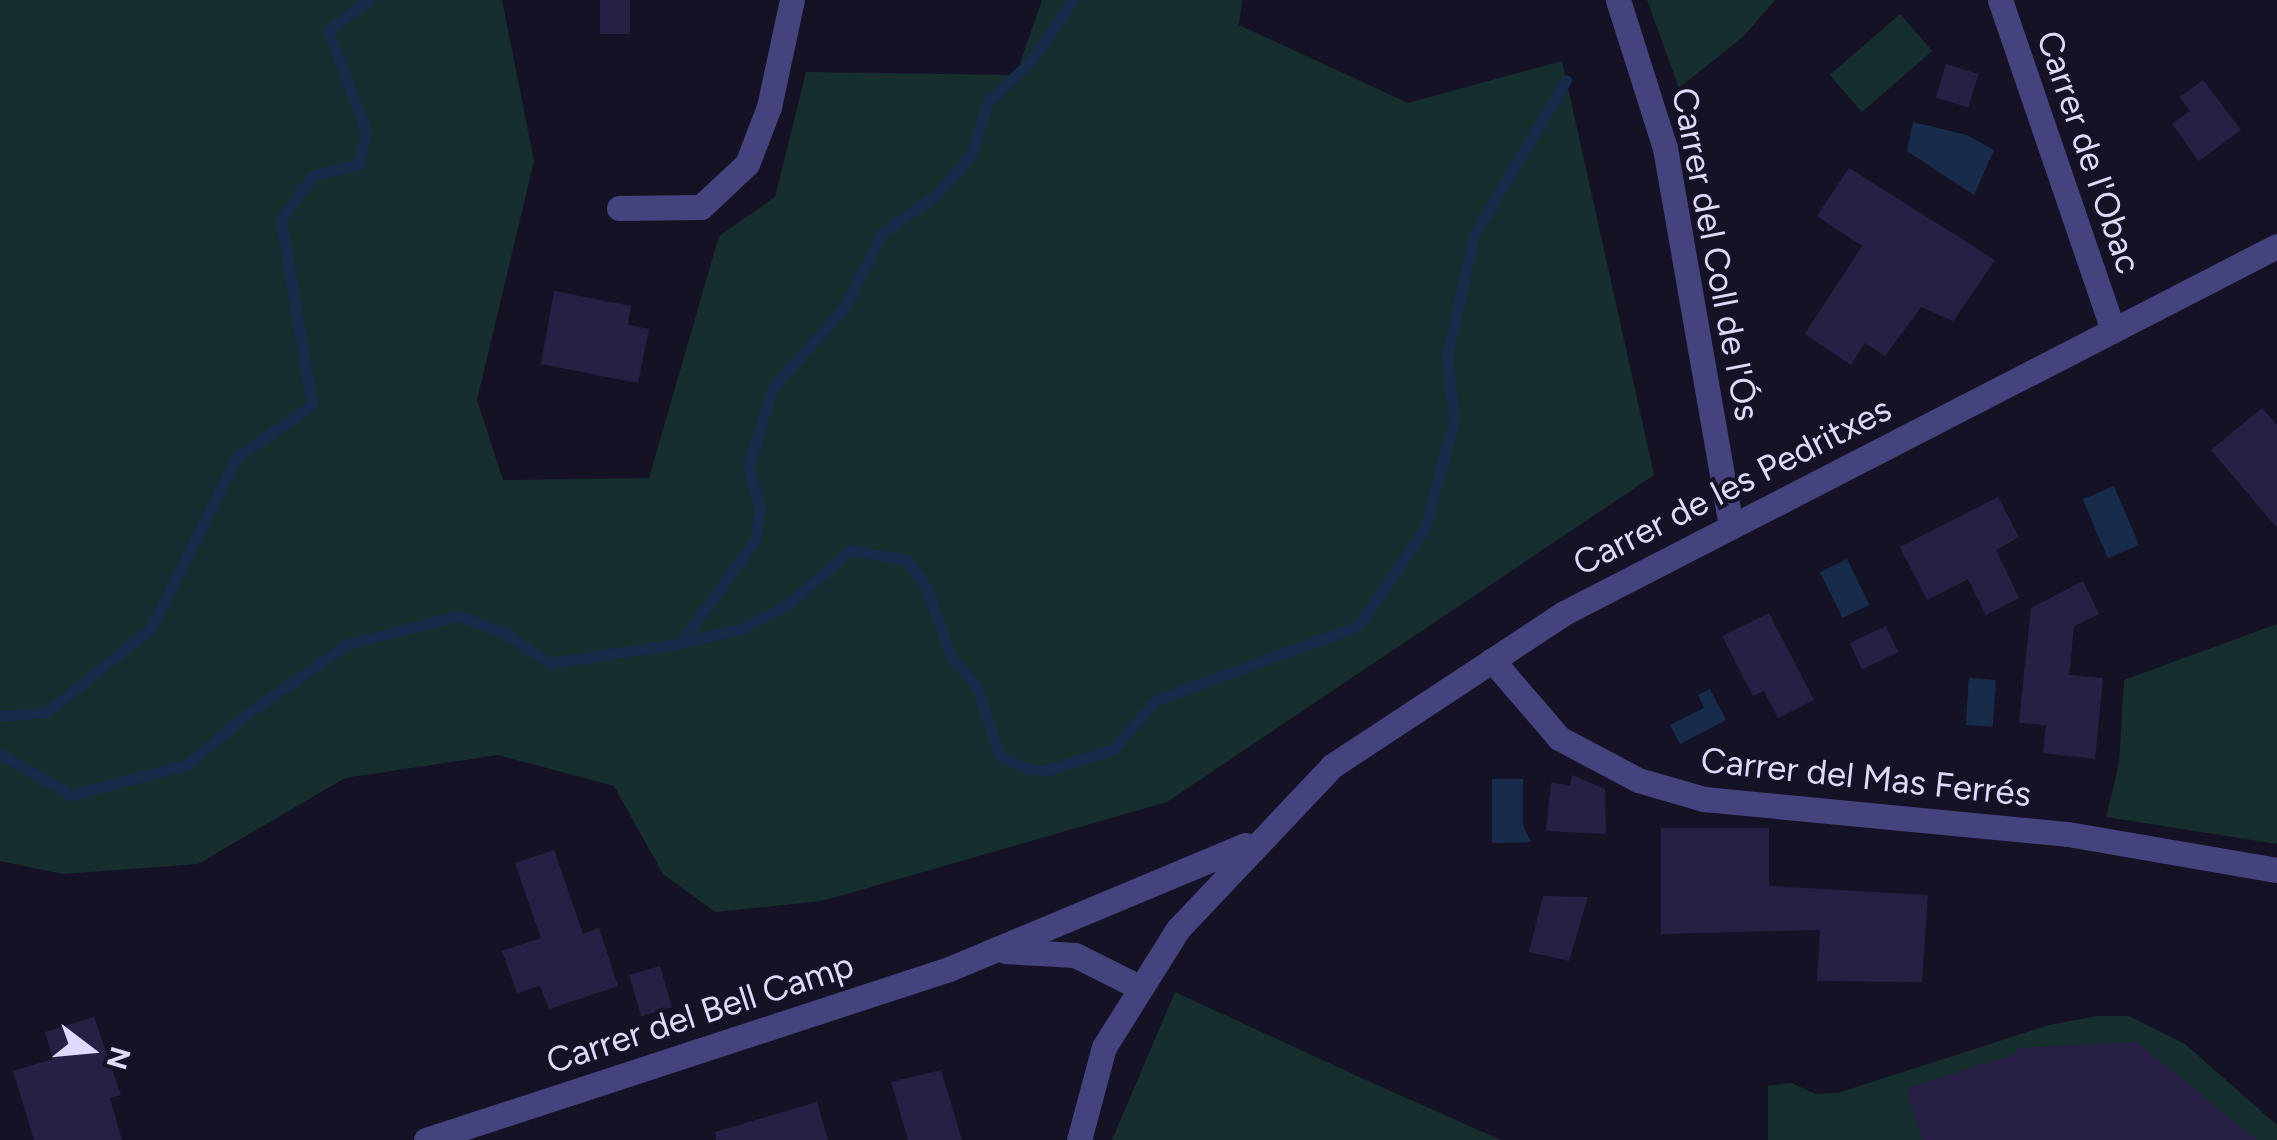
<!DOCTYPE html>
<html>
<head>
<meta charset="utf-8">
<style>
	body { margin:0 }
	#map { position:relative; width:2277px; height:1140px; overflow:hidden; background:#151225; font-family:Figtree,sans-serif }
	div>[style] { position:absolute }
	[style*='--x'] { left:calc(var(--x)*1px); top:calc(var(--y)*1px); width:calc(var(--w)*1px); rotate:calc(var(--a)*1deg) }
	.green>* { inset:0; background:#162e2d; transform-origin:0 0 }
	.water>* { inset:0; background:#172c4a; transform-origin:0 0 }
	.stream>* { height:11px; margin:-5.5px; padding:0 5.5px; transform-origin:5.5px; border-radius:5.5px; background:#172c4a }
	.building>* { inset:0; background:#272044; transform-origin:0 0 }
	.street>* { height:25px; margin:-12.5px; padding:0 12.5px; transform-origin:12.5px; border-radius:12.5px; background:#44437e }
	span { translate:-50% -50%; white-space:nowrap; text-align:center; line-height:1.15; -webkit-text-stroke:8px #151225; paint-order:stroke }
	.street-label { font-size:35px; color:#dddafb }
	.north { position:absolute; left:40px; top:1000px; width:100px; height:100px; -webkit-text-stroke:8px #151225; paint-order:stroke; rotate:106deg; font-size:28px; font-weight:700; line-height:40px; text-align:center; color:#dddafb }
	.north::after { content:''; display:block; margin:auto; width:35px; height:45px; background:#dddafb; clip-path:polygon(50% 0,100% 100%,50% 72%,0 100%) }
</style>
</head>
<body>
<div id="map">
	<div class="green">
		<div style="clip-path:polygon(0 0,502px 0,534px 161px,477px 400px,503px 480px,649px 478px,719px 236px,775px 197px,806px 72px,1016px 75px,1042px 0,1242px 0,1239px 25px,1408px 103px,1562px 61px,1654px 475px,1167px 802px,822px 901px,715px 912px,663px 874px,614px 786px,498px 755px,345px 778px,198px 864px,63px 874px,0 861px)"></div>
		<div style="clip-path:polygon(1647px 0,1775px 0,1744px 36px,1679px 88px)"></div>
		<div style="left:1900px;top:14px;width:49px;height:93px;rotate:49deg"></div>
		<div style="clip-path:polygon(2277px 624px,2277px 844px,2106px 817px,2119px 764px,2124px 680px)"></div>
		<div style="clip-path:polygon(1175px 992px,1366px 1080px,1501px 1140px,1112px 1140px)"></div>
		<div style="clip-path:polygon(2097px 1016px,2129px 1016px,2185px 1044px,2277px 1125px,2277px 1140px,1768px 1140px,1768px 1086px,1792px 1083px,1815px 1094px,1838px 1093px,2049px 1025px)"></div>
	</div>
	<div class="water">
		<div style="clip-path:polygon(1913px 122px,1967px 135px,1994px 150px,1974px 195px,1907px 151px)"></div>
		<div style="left:2114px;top:486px;width:64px;height:34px;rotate:67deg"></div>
		<div style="left:1847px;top:559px;width:51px;height:30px;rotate:64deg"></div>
		<div style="left:1969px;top:678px;width:27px;height:47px;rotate:4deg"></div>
		<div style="clip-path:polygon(1710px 689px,1726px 720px,1680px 744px,1670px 725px,1704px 708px,1698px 695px)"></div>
		<div style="clip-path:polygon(1492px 779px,1523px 779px,1523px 825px,1531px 842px,1492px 843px)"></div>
	</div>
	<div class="stream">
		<div style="--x:682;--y:641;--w:125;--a:-54.1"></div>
		<div style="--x:755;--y:540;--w:31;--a:-81"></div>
		<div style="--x:760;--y:509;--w:44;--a:-105.9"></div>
		<div style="--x:748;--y:467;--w:84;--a:-72.6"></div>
		<div style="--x:773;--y:387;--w:106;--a:-48.1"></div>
		<div style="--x:844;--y:308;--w:84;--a:-63.1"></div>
		<div style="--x:882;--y:233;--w:65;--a:-34.9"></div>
		<div style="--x:935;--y:196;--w:56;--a:-48.6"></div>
		<div style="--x:972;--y:154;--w:53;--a:-73.6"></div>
		<div style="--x:987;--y:103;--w:59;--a:-43.6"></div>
		<div style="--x:1030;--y:62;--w:75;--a:-55.3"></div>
		<div style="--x:0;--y:716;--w:47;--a:-4.9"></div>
		<div style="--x:47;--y:712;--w:134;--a:-38.9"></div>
		<div style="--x:151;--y:628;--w:190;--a:-63.4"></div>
		<div style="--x:236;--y:458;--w:93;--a:-34.9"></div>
		<div style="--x:312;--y:405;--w:188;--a:-99.5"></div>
		<div style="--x:281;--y:220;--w:54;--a:-54.8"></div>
		<div style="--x:312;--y:176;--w:49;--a:-14.3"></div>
		<div style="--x:359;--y:164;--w:34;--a:-78"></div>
		<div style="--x:366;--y:131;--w:108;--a:-110.6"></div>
		<div style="--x:328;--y:30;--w:51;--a:-36.2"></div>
		<div style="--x:0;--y:754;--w:82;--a:30"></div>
		<div style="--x:71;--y:795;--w:121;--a:-14.8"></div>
		<div style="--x:188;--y:764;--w:75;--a:-40.7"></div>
		<div style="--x:245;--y:715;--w:125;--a:-34.6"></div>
		<div style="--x:348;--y:644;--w:114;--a:-14.3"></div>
		<div style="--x:458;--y:616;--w:48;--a:19.6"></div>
		<div style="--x:503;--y:632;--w:56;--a:33.4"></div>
		<div style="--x:550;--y:663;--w:121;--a:-8.5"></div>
		<div style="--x:670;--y:645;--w:73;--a:-12.7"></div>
		<div style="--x:741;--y:629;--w:52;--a:-27.6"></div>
		<div style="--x:787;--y:605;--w:84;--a:-41.1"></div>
		<div style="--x:850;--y:550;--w:58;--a:10"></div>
		<div style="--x:907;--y:560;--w:33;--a:55"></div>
		<div style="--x:926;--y:587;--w:76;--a:69.9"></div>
		<div style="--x:952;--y:658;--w:38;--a:49"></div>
		<div style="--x:977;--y:687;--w:71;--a:72.1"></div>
		<div style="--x:999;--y:755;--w:30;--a:27"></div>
		<div style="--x:1026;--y:769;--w:22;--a:3"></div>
		<div style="--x:1048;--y:770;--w:68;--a:-17.9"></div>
		<div style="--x:1113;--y:749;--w:65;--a:-48.7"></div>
		<div style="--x:1156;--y:700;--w:215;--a:-20.1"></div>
		<div style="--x:1358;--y:626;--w:118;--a:-55.4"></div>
		<div style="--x:1425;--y:529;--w:113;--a:-75.1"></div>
		<div style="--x:1454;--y:420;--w:63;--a:-96.3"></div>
		<div style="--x:1447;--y:357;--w:125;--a:-77.5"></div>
		<div style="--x:1474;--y:235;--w:180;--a:-59.3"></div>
	</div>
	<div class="building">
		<div style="left:600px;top:0;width:30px;height:34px"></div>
		<div style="left:1946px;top:64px;width:34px;height:35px;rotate:17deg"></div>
		<div style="clip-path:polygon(2203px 80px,2241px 130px,2199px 161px,2172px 124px,2190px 111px,2180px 97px)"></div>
		<div style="clip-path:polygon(1849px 168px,1995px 260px,1953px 321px,1921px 307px,1885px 356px,1865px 343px,1851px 365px,1805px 334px,1862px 246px,1817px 216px)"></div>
		<div style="clip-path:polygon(554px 291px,631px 306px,628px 325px,649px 329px,638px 383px,541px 364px)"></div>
		<div style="clip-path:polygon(2262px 408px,2277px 425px,2277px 528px,2211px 450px)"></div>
		<div style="clip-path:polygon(1998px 497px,2019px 537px,1996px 550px,2019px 598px,1986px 615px,1968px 579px,1927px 600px,1900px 547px)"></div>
		<div style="clip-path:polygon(2083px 581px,2099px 614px,2074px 626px,2069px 675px,2103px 678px,2095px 759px,2043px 753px,2046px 725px,2019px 723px,2031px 608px)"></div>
		<div style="clip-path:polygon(1769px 613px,1814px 700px,1778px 718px,1764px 691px,1753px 696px,1722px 636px)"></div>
		<div style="left:1886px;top:626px;width:29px;height:40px;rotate:65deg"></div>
		<div style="clip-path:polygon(1572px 775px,1605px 789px,1606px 834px,1546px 831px,1551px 783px,1570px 785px)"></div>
		<div style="clip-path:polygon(1661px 828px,1769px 828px,1769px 886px,1928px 895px,1922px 982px,1817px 981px,1820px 930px,1661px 934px)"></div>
		<div style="clip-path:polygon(554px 850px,583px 934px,599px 928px,618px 986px,549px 1009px,540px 986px,517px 993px,502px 951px,541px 938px,515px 863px)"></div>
		<div style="clip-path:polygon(1543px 896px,1588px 897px,1569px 961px,1529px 952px)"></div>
		<div style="left:660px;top:966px;width:43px;height:32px;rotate:74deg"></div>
		<div style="clip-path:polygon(94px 1017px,121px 1095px,110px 1098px,122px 1140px,34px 1140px,13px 1071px,53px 1059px,45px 1032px)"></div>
		<div style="clip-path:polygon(2137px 1042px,2257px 1140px,1922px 1140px,1907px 1088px,2016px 1054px,2017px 1048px)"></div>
		<div style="clip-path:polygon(941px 1070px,962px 1140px,908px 1140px,891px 1082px)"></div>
		<div style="clip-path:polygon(817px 1102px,828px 1140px,716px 1140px,715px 1132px)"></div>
	</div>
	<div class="street">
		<div style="--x:1618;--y:0;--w:155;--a:72.4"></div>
		<div style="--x:1665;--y:148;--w:383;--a:80.1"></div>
		<div style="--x:2000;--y:0;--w:346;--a:71.1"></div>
		<div style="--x:619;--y:208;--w:82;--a:-0.7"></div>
		<div style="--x:701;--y:207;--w:63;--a:-43.1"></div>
		<div style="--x:747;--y:164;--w:61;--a:-68.9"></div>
		<div style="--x:769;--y:107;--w:109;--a:-77.9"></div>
		<div style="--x:1492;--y:660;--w:103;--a:49.3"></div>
		<div style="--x:1559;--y:738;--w:89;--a:28"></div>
		<div style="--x:1638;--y:780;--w:69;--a:16.1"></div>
		<div style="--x:1704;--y:799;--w:366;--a:5.5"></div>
		<div style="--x:2068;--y:834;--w:212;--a:9.8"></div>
		<div style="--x:1005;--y:951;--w:70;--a:3.3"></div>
		<div style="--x:1075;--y:955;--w:72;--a:26.6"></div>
		<div style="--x:426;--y:1140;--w:550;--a:-18.11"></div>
		<div style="--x:949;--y:969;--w:321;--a:-22.7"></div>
		<div style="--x:1079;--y:1140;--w:96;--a:-75"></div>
		<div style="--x:1104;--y:1047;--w:139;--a:-57.9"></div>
		<div style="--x:1178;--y:929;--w:224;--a:-46.6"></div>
		<div style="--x:1332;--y:766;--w:278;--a:-33.4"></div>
		<div style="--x:1564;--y:613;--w:802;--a:-27.24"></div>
	</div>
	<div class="street-label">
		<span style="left:2089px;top:152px;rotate:71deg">Carrer de l'Obac</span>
		<span style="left:1716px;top:254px;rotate:79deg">Carrer del Coll de l'Ós</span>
		<span style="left:1732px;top:486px;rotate:-27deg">Carrer de les Pedritxes</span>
		<span style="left:1866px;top:777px;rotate:6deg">Carrer del Mas Ferrés</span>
		<span style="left:700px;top:1013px;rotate:-18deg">Carrer del Bell Camp</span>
	</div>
	<div class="north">N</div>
</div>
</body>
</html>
